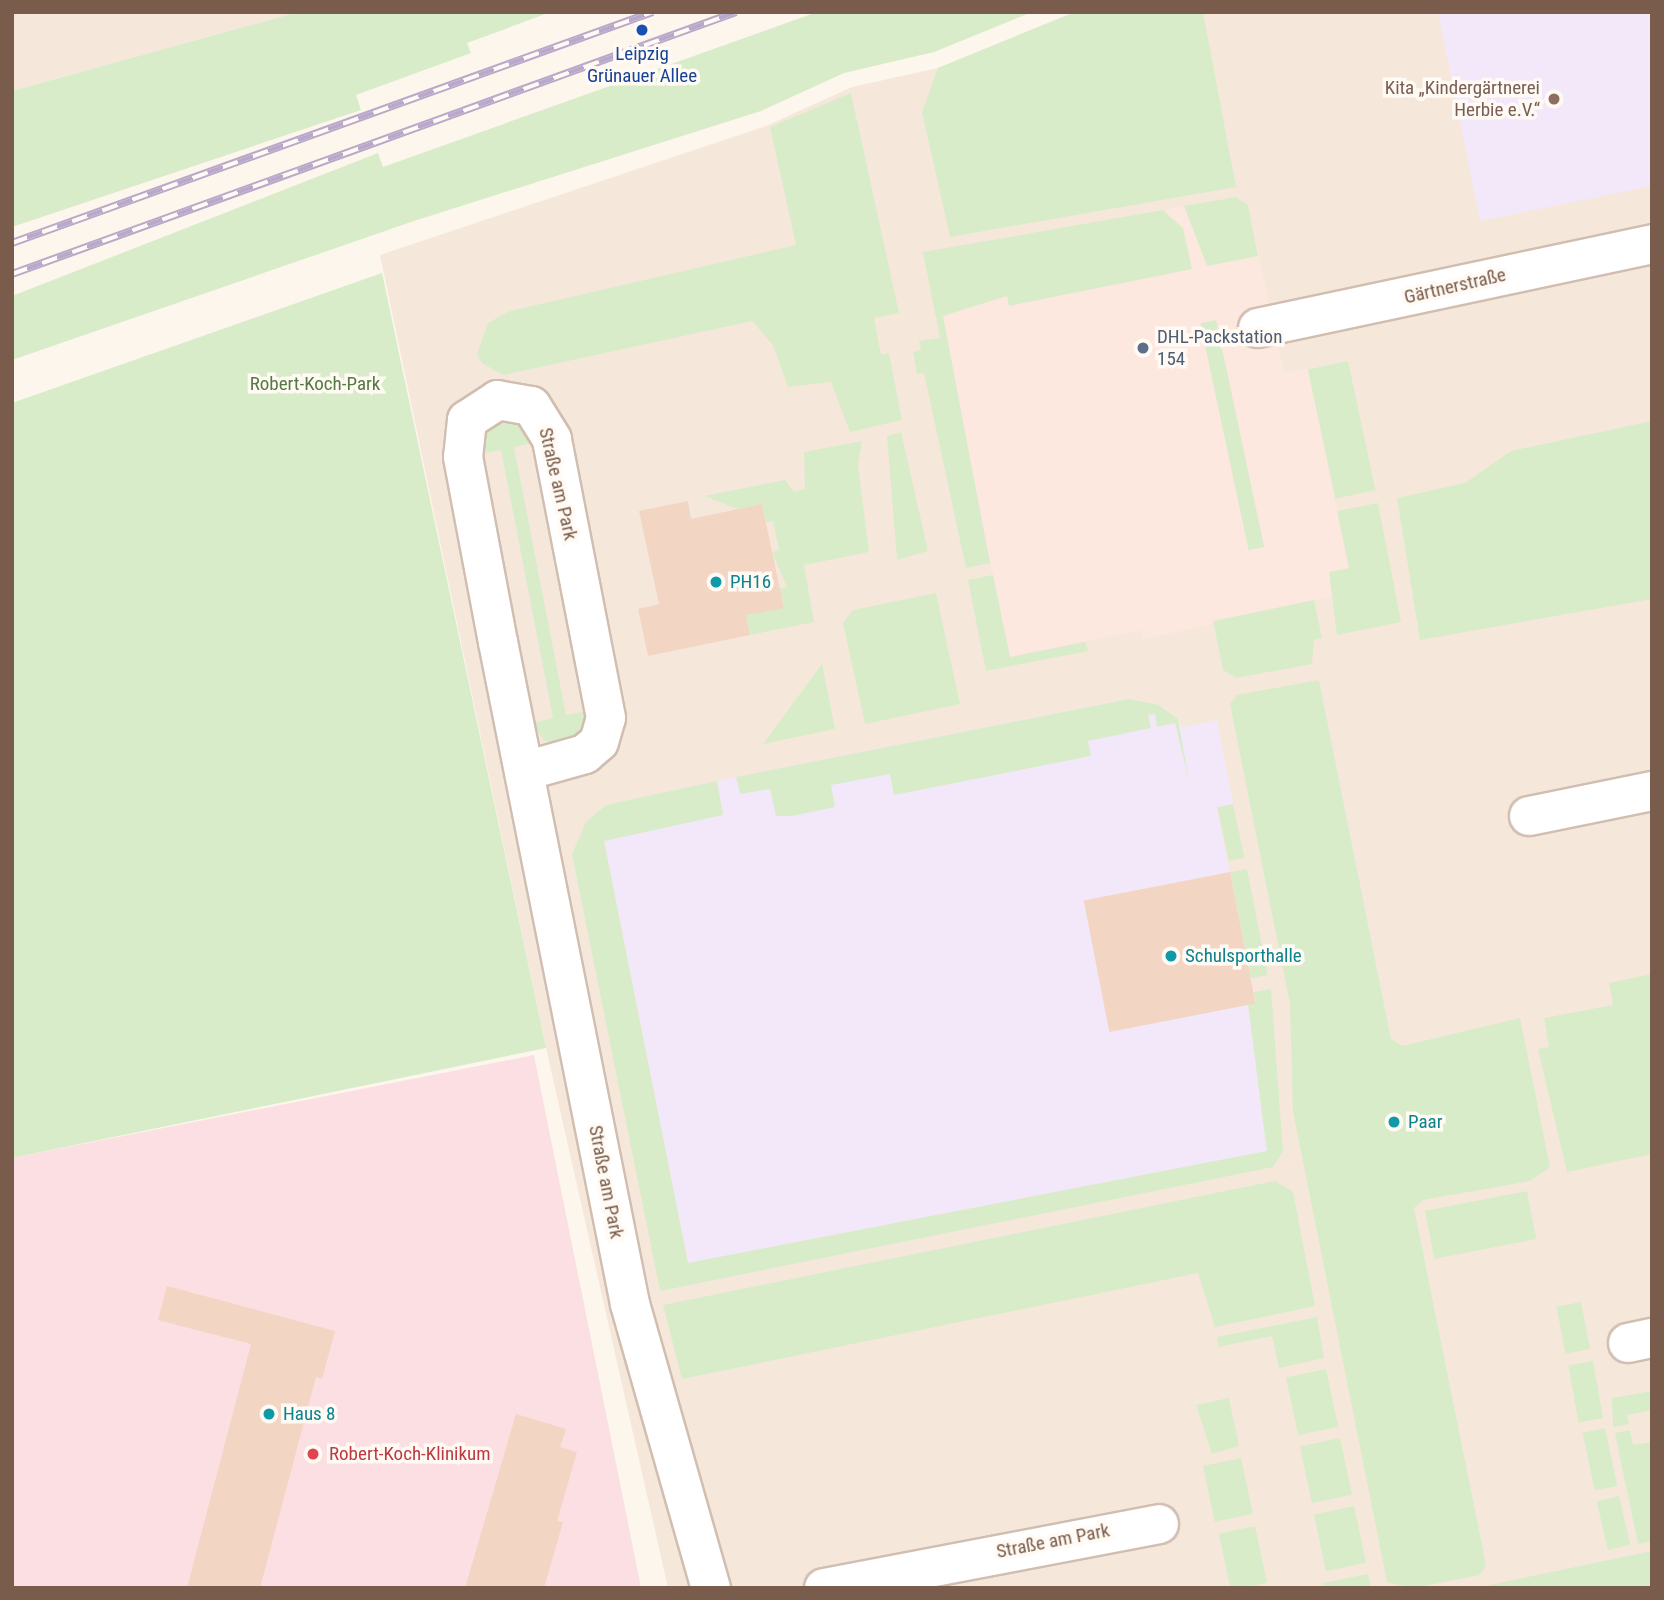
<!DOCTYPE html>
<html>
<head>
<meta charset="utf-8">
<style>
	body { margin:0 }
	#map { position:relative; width:1664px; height:1600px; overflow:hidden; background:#fdf6ec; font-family:"Roboto Condensed",sans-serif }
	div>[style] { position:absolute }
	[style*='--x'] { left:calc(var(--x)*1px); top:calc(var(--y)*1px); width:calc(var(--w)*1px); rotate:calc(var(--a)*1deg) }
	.residential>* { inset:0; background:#f5e8da }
	.commercial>* { inset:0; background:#fde8e0 }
	.education>* { inset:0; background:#f3e8fa }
	.medical>* { inset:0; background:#fbdfe3 }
	.green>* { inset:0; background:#d8ecc9; transform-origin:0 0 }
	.building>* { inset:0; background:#f3d5c3; transform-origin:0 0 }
	.roads { filter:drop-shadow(2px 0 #d1beb0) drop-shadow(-2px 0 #d1beb0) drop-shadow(0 2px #d1beb0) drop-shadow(0 -2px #d1beb0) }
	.minor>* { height:38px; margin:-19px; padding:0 19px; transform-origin:19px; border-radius:19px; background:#fff }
	.rail>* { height:8px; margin-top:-4px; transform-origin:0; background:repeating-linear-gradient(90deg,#fffaf3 0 16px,#b9a8c9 0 32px); box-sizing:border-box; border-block:2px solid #b9a8c9 }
	.dots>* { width:19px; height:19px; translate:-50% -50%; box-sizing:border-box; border:4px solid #fffaf3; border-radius:50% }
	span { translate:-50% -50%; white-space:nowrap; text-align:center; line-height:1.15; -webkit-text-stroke:7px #fffaf3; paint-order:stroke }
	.transit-label { font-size:19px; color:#164399 }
	.education-label { font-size:19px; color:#785e54 }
	.right { translate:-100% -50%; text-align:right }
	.street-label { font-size:19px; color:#7a5c4d }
	.service-label { font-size:19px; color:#4e5e75 }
	.left { translate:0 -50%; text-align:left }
	.park-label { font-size:19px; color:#537a41 }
	.culture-label { font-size:19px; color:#0d838f }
	.health-label { font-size:19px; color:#be3a42 }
	.frame { position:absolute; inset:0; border:14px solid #7a5c4d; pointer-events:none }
</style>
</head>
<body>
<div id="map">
	<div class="residential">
		<div style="clip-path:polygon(12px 12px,298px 12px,12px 91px)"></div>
		<div style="clip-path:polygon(1075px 12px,1652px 12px,1652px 1588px,668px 1588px,546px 1048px,380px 255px,766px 126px,852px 87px,938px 68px)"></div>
	</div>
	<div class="commercial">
		<div style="clip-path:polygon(1236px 197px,1248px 205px,1284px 373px,1308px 369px,1349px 568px,1334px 596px,1154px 637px,1143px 639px,1141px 630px,1010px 657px,926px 252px)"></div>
	</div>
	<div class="education">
		<div style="clip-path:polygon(1438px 12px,1652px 12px,1652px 186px,1480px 221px)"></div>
		<div style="clip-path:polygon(1129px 699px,1165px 708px,1183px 727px,1217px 720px,1233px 804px,1217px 808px,1256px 1003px,1248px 1005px,1267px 1151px,688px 1263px,604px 840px,723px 815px,717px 781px)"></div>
	</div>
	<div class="medical">
		<div style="clip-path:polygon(534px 1055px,641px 1588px,12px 1588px,12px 1158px)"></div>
	</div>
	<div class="green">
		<div style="clip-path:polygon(298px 12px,551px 12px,467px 43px,471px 53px,356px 95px,361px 110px,12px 227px,12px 91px)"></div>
		<div style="clip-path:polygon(817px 12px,1032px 12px,934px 52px,844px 73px,761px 111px,414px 221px,12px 360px,12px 296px,378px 153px,383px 167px)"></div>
		<div style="clip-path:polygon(1075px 12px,1203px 12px,1236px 187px,950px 237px,922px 112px,938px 68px)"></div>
		<div style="clip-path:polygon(851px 93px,899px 313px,874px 318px,881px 355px,889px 353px,902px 420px,850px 432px,831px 382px,788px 387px,773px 345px,752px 321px,503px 375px,482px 363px,477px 354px,488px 323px,510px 311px,796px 245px,770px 127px)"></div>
		<div style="clip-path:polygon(1236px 197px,1248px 205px,1258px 256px,1207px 266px,1184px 206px)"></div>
		<div style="clip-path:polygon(1163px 210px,1183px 228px,1192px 269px,1009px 306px,1007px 296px,943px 316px,990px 563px,966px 568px,924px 373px,917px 374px,913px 352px,921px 350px,919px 341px,940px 338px,923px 252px)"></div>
		<div style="clip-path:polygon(382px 273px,546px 1048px,12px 1158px,12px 403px)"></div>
		<div style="left:1216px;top:320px;width:232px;height:16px;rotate:78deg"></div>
		<div style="left:1348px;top:361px;width:132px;height:41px;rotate:78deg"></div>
		<div style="clip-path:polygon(501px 417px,523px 421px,535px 442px,514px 447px,566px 715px,588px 711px,576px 741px,544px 741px,533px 723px,553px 718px,501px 450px,479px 454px,481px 429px)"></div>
		<div style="clip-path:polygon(1652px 421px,1652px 599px,1420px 640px,1397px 498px,1465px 483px,1511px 451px)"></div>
		<div style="clip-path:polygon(901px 432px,928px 551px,897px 560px,887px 436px)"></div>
		<div style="clip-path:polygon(862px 441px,858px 464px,869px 552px,804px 565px,814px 622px,750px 635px,746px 615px,784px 607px,780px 589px,787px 587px,772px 552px,779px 550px,773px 521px,766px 522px,762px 504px,738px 509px,704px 496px,785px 480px,794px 492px,805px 489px,804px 452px)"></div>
		<div style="clip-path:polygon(1378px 503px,1401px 622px,1337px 635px,1329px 572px,1349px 568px,1337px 511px)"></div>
		<div style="clip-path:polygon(993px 575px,1010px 657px,1085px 642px,1088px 651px,986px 671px,968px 580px)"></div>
		<div style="clip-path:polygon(936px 593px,960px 704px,865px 724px,843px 623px,853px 610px)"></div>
		<div style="clip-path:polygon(1314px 600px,1322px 638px,1314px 640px,1312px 664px,1236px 678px,1223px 670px,1213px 621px)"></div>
		<div style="clip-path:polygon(822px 664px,835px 729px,763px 744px)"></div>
		<div style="clip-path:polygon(1319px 680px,1391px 1039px,1402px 1046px,1520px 1018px,1550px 1167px,1530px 1181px,1423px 1200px,1414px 1208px,1486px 1565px,1480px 1575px,1413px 1588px,1387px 1582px,1293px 1112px,1290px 1004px,1230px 704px,1237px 695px)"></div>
		<div style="clip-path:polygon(1129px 699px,1159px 705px,1178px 719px,1189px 781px,1175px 723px,1157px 727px,1155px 714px,1148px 715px,1151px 728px,1088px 741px,1091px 756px,894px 795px,890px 774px,831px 785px,835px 807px,792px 816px,776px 816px,770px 789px,740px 794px,736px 777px)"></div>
		<div style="clip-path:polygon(717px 781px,723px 815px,604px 841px,688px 1263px,1267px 1151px,1248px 1004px,1256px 1003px,1254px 992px,1271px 989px,1283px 1151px,1273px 1167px,660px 1291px,572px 854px,586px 822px,606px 805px)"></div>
		<div style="left:1233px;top:804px;width:55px;height:16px;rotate:78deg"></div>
		<div style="left:1247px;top:869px;width:108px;height:17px;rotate:79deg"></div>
		<div style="clip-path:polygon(1652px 974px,1652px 1154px,1567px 1172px,1538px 1049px,1549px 1047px,1544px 1018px,1613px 1005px,1609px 983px)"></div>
		<div style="clip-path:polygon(1275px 1181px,1293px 1192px,1315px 1306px,1215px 1327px,1198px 1273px,682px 1379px,663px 1305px)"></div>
		<div style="left:1527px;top:1191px;width:49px;height:104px;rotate:79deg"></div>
		<div style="left:1581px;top:1302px;width:48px;height:25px;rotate:79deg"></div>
		<div style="clip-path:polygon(1317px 1317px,1324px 1358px,1279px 1368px,1272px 1336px,1218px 1347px,1217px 1337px)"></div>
		<div style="left:1593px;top:1361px;width:58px;height:25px;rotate:80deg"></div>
		<div style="left:1326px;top:1369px;width:59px;height:41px;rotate:78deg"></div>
		<div style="clip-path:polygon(1652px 1391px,1652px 1410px,1627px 1415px,1629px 1424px,1613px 1427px,1612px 1398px)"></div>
		<div style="clip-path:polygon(1229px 1398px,1239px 1446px,1212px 1454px,1196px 1405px)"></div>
		<div style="left:1605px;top:1428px;width:59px;height:23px;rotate:78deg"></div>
		<div style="clip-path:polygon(1630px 1430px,1633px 1445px,1652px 1442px,1652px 1541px,1638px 1544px,1615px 1433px)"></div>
		<div style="left:1340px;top:1438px;width:58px;height:41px;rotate:78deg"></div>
		<div style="left:1241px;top:1458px;width:57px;height:39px;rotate:78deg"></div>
		<div style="left:1619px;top:1496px;width:50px;height:23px;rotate:77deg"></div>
		<div style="left:1354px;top:1506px;width:58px;height:41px;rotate:78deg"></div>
		<div style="left:1255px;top:1526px;width:58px;height:37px;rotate:78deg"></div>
		<div style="clip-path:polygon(1652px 1551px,1652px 1588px,1475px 1588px)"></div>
		<div style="clip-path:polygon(1368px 1574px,1371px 1588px,1324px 1588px,1323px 1583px)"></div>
	</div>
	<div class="building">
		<div style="clip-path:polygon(688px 501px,691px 519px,762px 504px,784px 608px,746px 615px,750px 635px,648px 656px,638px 609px,659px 604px,639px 511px)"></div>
		<div style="left:1230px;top:872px;width:134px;height:149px;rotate:79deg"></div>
		<div style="clip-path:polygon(167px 1286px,335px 1331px,322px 1379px,316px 1377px,260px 1588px,187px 1588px,251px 1344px,158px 1320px)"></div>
		<div style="clip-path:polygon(516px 1414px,566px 1429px,560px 1447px,577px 1452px,557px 1521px,563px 1522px,544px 1588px,465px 1588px)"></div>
	</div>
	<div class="roads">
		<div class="minor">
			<div style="--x:1258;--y:328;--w:403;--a:-12"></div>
			<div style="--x:525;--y:771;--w:62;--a:-15.8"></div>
			<div style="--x:585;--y:754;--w:18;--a:-41"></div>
			<div style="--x:599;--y:742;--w:25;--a:-74"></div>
			<div style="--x:606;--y:718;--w:284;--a:-101"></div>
			<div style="--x:552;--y:439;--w:39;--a:-122"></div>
			<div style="--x:531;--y:406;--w:34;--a:-170"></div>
			<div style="--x:498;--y:400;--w:37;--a:147"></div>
			<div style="--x:467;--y:420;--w:37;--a:96"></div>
			<div style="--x:463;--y:457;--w:188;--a:79.3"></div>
			<div style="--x:498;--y:642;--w:675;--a:78.72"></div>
			<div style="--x:630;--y:1304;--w:295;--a:74.1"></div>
			<div style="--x:1529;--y:816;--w:126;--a:-11.5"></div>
			<div style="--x:1628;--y:1343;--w:25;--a:-12"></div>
			<div style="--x:824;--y:1588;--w:341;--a:-10.8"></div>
		</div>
	</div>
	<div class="rail">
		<div style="--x:12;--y:243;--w:681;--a:-19.82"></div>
		<div style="--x:12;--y:274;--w:770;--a:-19.89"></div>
	</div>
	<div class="dots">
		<div style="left:642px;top:30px;background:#1a4fb4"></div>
		<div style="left:1554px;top:99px;background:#8d6e63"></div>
		<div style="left:1143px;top:348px;background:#5c6f8a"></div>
		<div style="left:716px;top:582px;background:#0f9aa8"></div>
		<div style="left:1171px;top:956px;background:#0f9aa8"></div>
		<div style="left:1394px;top:1122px;background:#0f9aa8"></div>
		<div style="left:269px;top:1414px;background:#0f9aa8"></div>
		<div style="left:313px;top:1454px;background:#e0444e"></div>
	</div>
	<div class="transit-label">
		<span style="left:642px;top:65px">Leipzig<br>Grünauer Allee</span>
	</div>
	<div class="education-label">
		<span class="right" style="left:1540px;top:99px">Kita „Kindergärtnerei<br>Herbie e.V.“</span>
	</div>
	<div class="street-label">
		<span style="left:1455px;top:286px;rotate:-13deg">Gärtnerstraße</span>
		<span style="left:558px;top:484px;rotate:77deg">Straße am Park</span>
		<span style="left:606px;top:1182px;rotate:79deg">Straße am Park</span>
		<span style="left:1053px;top:1541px;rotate:-11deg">Straße am Park</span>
	</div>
	<div class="service-label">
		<span class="left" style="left:1157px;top:348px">DHL-Packstation<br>154</span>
	</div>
	<div class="park-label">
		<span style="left:315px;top:384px">Robert-Koch-Park</span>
	</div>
	<div class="culture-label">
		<span class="left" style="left:730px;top:582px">PH16</span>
		<span class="left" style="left:1185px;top:956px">Schulsporthalle</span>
		<span class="left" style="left:1408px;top:1122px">Paar</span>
		<span class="left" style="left:283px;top:1414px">Haus 8</span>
	</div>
	<div class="health-label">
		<span class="left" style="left:329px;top:1454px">Robert-Koch-Klinikum</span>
	</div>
	<div class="frame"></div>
</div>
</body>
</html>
